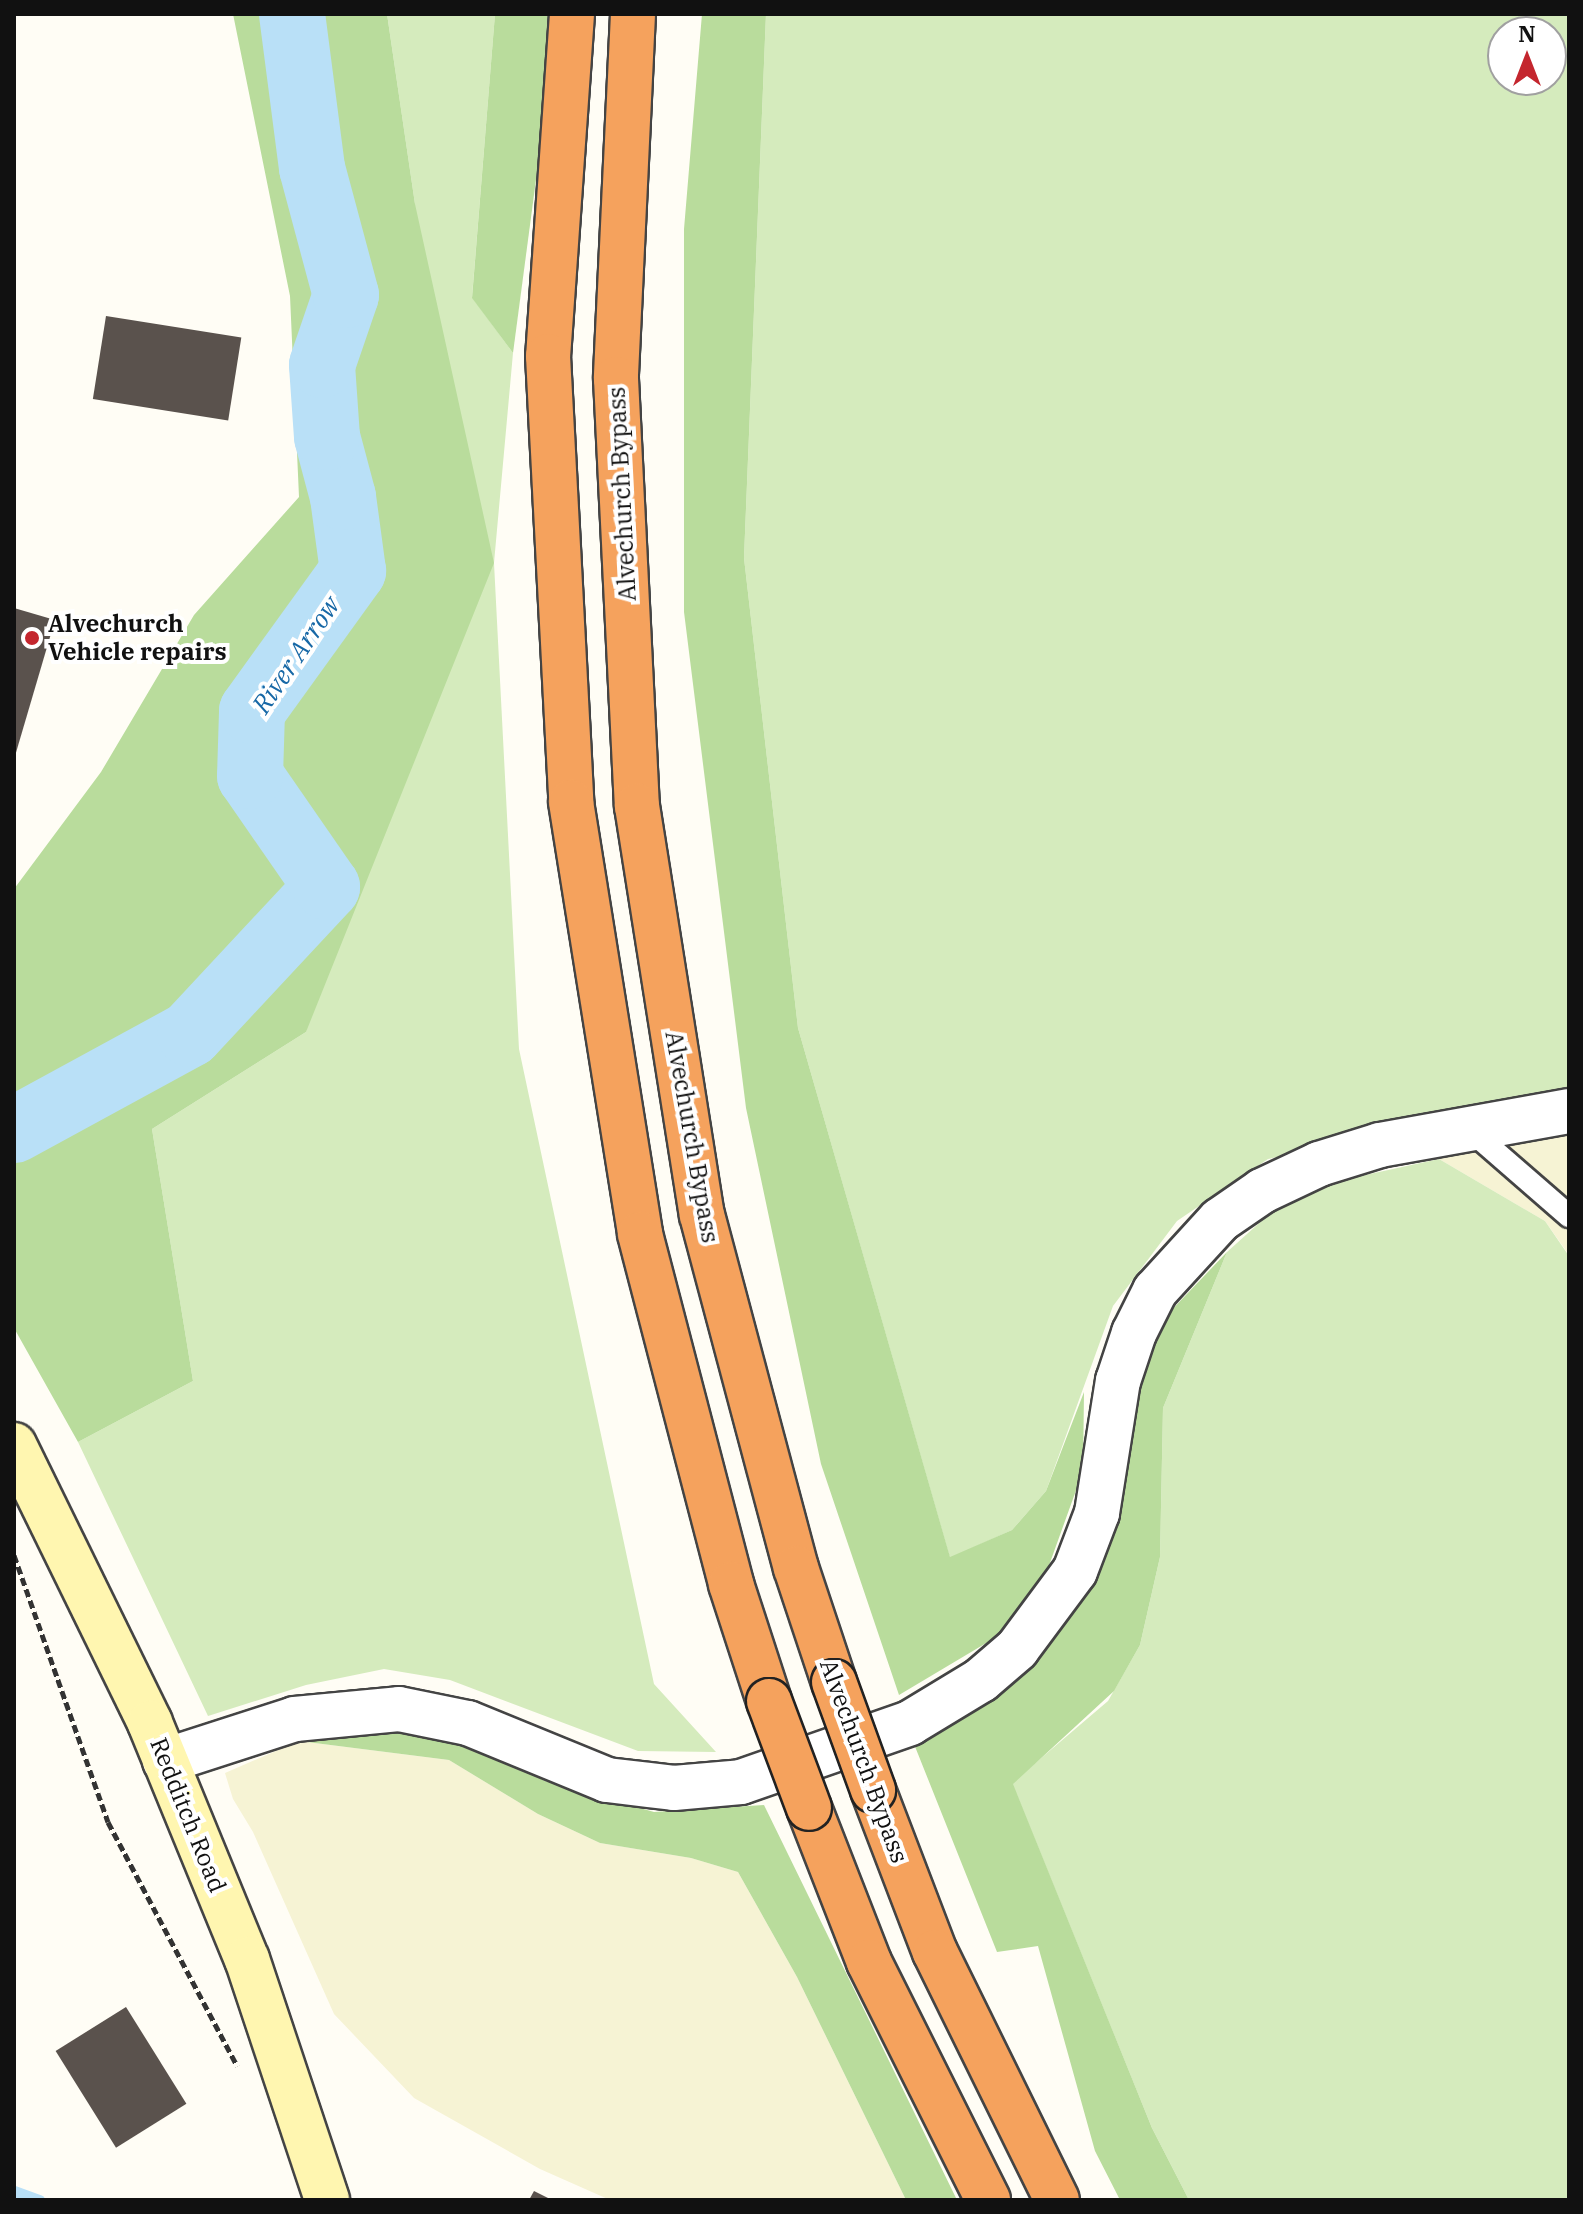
<!DOCTYPE html>
<html>
<head>
<meta charset="utf-8">
<style>
	body { margin:0 }
	#map { position:relative; width:1583px; height:2214px; overflow:hidden; background:#fffdf5; font-family:"IBM Plex Serif",serif }
	div>[style] { position:absolute }
	[style*='--x'] { left:calc(var(--x)*1px); top:calc(var(--y)*1px); width:calc(var(--w)*1px); rotate:calc(var(--a)*1deg) }
	.farmland>* { inset:0; background:#f6f3d4 }
	.green>* { inset:0; background:#d5ebbd }
	.forest>* { inset:0; background:#b9dc9c }
	.stream>* { height:11px; margin:-5.5px; padding:0 5.5px; transform-origin:5.5px; border-radius:5.5px; background:#b9e0f7 }
	.river>* { height:66px; margin:-33px; padding:0 33px; transform-origin:33px; border-radius:33px; background:#b9e0f7 }
	.building>* { inset:0; background:#5a524d; transform-origin:0 0 }
	.path>* { height:5px; margin-top:-2.5px; transform-origin:0; background:repeating-linear-gradient(90deg,#333 0 8px,transparent 0 12px) }
	.roads { filter:drop-shadow(2px 0 #444) drop-shadow(-2px 0 #444) drop-shadow(0 2px #444) drop-shadow(0 -2px #444) }
	.lane>* { height:22px; margin:-11px; padding:0 11px; transform-origin:11px; border-radius:11px; background:#fff }
	.street>* { height:44px; margin:-22px; padding:0 22px; transform-origin:22px; border-radius:22px; background:#fff }
	.secondary>* { height:44px; margin:-22px; padding:0 22px; transform-origin:22px; border-radius:22px; background:#fff6b0 }
	.highway>* { height:44px; margin:-22px; padding:0 22px; transform-origin:22px; border-radius:22px; background:#f5a25d }
	.bridges { filter:drop-shadow(2px 0 #222) drop-shadow(-2px 0 #222) drop-shadow(0 2px #222) drop-shadow(0 -2px #222) }
	.highway-bridge>* { height:44px; margin:-22px; padding:0 22px; transform-origin:22px; border-radius:22px; background:#f5a25d }
	.dots>* { width:22px; height:22px; translate:-50% -50%; box-sizing:border-box; border:4px solid #fff; border-radius:50% }
	span { translate:-50% -50%; white-space:nowrap; text-align:center; line-height:1.15; -webkit-text-stroke:8px #fff; paint-order:stroke }
	.street-label { font-size:24px; color:#111 }
	.poi-label { font-size:24px; color:#111; font-weight:700 }
	.left { translate:0 -50%; text-align:left }
	.water-label { font-size:26px; color:#1768a6; font-style:italic }
	.frame { position:absolute; inset:0; border:16px solid #111; pointer-events:none }
	.north { position:absolute; left:1487px; top:16px; width:80px; height:80px; box-sizing:border-box; background:#fff; border:2px solid #a0a0a0; border-radius:50%; rotate:0deg; font-size:22px; font-weight:700; line-height:32px; text-align:center; color:#111 }
	.north::after { content:''; display:block; margin:auto; width:28px; height:36px; background:#c4262e; clip-path:polygon(50% 0,100% 100%,50% 72%,0 100%) }
</style>
</head>
<body>
<div id="map">
	<div class="farmland">
		<div style="clip-path:polygon(1569px 1094px,1569px 1255px,1545px 1221px,1439px 1159px,1432px 1123px)"></div>
		<div style="clip-path:polygon(299px 1741px,449px 1760px,538px 1814px,600px 1843px,691px 1858px,738px 1872px,797px 1977px,906px 2200px,610px 2200px,540px 2169px,414px 2098px,334px 2014px,253px 1832px,233px 1799px,225px 1773px)"></div>
	</div>
	<div class="green">
		<div style="clip-path:polygon(387px 14px,495px 14px,472px 297px,513px 353px,494px 563px,519px 1049px,654px 1684px,716px 1752px,638px 1751px,450px 1680px,384px 1669px,306px 1685px,208px 1716px,78px 1442px,193px 1381px,152px 1129px,306px 1032px,415px 204px)"></div>
		<div style="clip-path:polygon(evenodd,766px 14px,1569px 14px,1569px 1094px,1268px 1159px,1177px 1221px,1113px 1306px,1046px 1491px,1012px 1530px,950px 1558px,798px 1028px,744px 558px,766px 14px,1503px 32px,1551px 32px,1551px 80px,1503px 80px,1503px 32px)"></div>
		<div style="clip-path:polygon(1439px 1159px,1545px 1221px,1569px 1256px,1569px 2200px,1189px 2200px,1152px 2128px,1012px 1783px,1108px 1701px,1140px 1645px,1160px 1557px,1163px 1408px,1227px 1252px,1296px 1190px)"></div>
	</div>
	<div class="forest">
		<div style="clip-path:polygon(233px 14px,387px 14px,415px 204px,494px 563px,306px 1032px,152px 1129px,193px 1381px,78px 1442px,14px 1328px,14px 889px,101px 772px,194px 615px,299px 497px,290px 296px)"></div>
		<div style="clip-path:polygon(495px 14px,558px 14px,513px 353px,472px 298px)"></div>
		<div style="clip-path:polygon(702px 14px,766px 14px,744px 558px,798px 1028px,950px 1557px,1012px 1530px,1046px 1491px,1084px 1392px,1083px 1471px,1047px 1571px,998px 1636px,899px 1695px,821px 1464px,746px 1108px,684px 612px,684px 229px)"></div>
		<div style="clip-path:polygon(1227px 1252px,1163px 1408px,1160px 1557px,1140px 1645px,1114px 1691px,1013px 1784px,1152px 2128px,1189px 2200px,1120px 2200px,1095px 2151px,1038px 1946px,997px 1952px,912px 1739px,1045px 1639px,1164px 1318px)"></div>
		<div style="clip-path:polygon(400px 1727px,461px 1737px,545px 1781px,654px 1812px,764px 1805px,957px 2200px,906px 2200px,797px 1977px,738px 1872px,691px 1858px,600px 1843px,538px 1814px,449px 1760px,299px 1741px)"></div>
	</div>
	<div class="stream">
		<div style="--x:14;--y:2191;--w:27;--a:20"></div>
	</div>
	<div class="river">
		<div style="--x:14;--y:1130;--w:200;--a:-28.6"></div>
		<div style="--x:190;--y:1034;--w:201;--a:-47"></div>
		<div style="--x:327;--y:887;--w:135;--a:-124.7"></div>
		<div style="--x:250;--y:776;--w:65;--a:-88.2"></div>
		<div style="--x:252;--y:711;--w:173;--a:-54.2"></div>
		<div style="--x:353;--y:571;--w:75;--a:-97.7"></div>
		<div style="--x:343;--y:497;--w:62;--a:-104.9"></div>
		<div style="--x:327;--y:437;--w:72;--a:-94"></div>
		<div style="--x:322;--y:365;--w:74;--a:-71.1"></div>
		<div style="--x:346;--y:295;--w:131;--a:-105"></div>
		<div style="--x:312;--y:168;--w:155;--a:-97.4"></div>
	</div>
	<div class="building">
		<div style="left:106px;top:316px;width:137px;height:84px;rotate:9deg"></div>
		<div style="clip-path:polygon(14px 608px,55px 620px,15px 756px,14px 755px)"></div>
		<div style="left:126px;top:2007px;width:114px;height:83px;rotate:58deg"></div>
		<div style="clip-path:polygon(534px 2191px,552px 2200px,529px 2200px)"></div>
	</div>
	<div class="path">
		<div style="--x:14;--y:1555;--w:283;--a:70.6"></div>
		<div style="--x:108;--y:1822;--w:276;--a:62.1"></div>
	</div>
	<div class="roads">
		<div class="lane">
			<div style="--x:1470;--y:1130;--w:131;--a:41"></div>
		</div>
		<div class="street">
			<div style="--x:165;--y:1761;--w:137;--a:-17.9"></div>
			<div style="--x:295;--y:1719;--w:104;--a:-5.5"></div>
			<div style="--x:399;--y:1709;--w:70;--a:11.5"></div>
			<div style="--x:468;--y:1723;--w:150;--a:22.3"></div>
			<div style="--x:607;--y:1780;--w:67;--a:6.8"></div>
			<div style="--x:674;--y:1788;--w:67;--a:-5.1"></div>
			<div style="--x:741;--y:1782;--w:179;--a:-19.2"></div>
			<div style="--x:910;--y:1723;--w:83;--a:-31.2"></div>
			<div style="--x:981;--y:1680;--w:48;--a:-40.7"></div>
			<div style="--x:1017;--y:1649;--w:97;--a:-53.4"></div>
			<div style="--x:1075;--y:1571;--w:62;--a:-69.2"></div>
			<div style="--x:1097;--y:1513;--w:134;--a:-81"></div>
			<div style="--x:1118;--y:1381;--w:51;--a:-71.6"></div>
			<div style="--x:1134;--y:1333;--w:47;--a:-63.4"></div>
			<div style="--x:1155;--y:1291;--w:96;--a:-47.5"></div>
			<div style="--x:1220;--y:1220;--w:51;--a:-34.6"></div>
			<div style="--x:1262;--y:1191;--w:63;--a:-25.3"></div>
			<div style="--x:1319;--y:1164;--w:64;--a:-17.3"></div>
			<div style="--x:1380;--y:1145;--w:192;--a:-10.2"></div>
		</div>
		<div class="secondary">
			<div style="--x:14;--y:1445;--w:309;--a:63.9"></div>
			<div style="--x:150;--y:1723;--w:255;--a:67.7"></div>
			<div style="--x:247;--y:1959;--w:254;--a:71.6"></div>
		</div>
		<div class="highway">
			<div style="--x:572;--y:14;--w:343;--a:94"></div>
			<div style="--x:548;--y:356;--w:447;--a:87"></div>
			<div style="--x:571;--y:802;--w:437;--a:80.9"></div>
			<div style="--x:640;--y:1234;--w:362;--a:75.4"></div>
			<div style="--x:731;--y:1584;--w:123;--a:72"></div>
			<div style="--x:633;--y:14;--w:365;--a:92.7"></div>
			<div style="--x:616;--y:379;--w:428;--a:87.2"></div>
			<div style="--x:637;--y:806;--w:414;--a:81"></div>
			<div style="--x:702;--y:1215;--w:365;--a:75.1"></div>
			<div style="--x:796;--y:1568;--w:120;--a:71.6"></div>
			<div style="--x:873;--y:1790;--w:173;--a:69.1"></div>
			<div style="--x:935;--y:1952;--w:276;--a:63.8"></div>
			<div style="--x:809;--y:1808;--w:165;--a:68.7"></div>
			<div style="--x:869;--y:1962;--w:266;--a:63.4"></div>
		</div>
	</div>
	<div class="bridges">
		<div class="highway-bridge">
			<div style="--x:834;--y:1682;--w:115;--a:70.1"></div>
			<div style="--x:769;--y:1701;--w:114;--a:69.5"></div>
		</div>
	</div>
	<div class="dots">
		<div style="left:32px;top:638px;background:#c4262e"></div>
	</div>
	<div class="street-label">
		<span style="left:622px;top:494px;rotate:-93deg">Alvechurch Bypass</span>
		<span style="left:692px;top:1137px;rotate:80deg">Alvechurch Bypass</span>
		<span style="left:864px;top:1761px;rotate:70deg">Alvechurch Bypass</span>
		<span style="left:188px;top:1815px;rotate:68deg">Redditch Road</span>
	</div>
	<div class="poi-label">
		<span class="left" style="left:48px;top:638px">Alvechurch<br>Vehicle repairs</span>
	</div>
	<div class="water-label">
		<span style="left:296px;top:655px;rotate:-56deg">River Arrow</span>
	</div>
	<div class="frame"></div>
	<div class="north">N</div>
</div>
</body>
</html>
